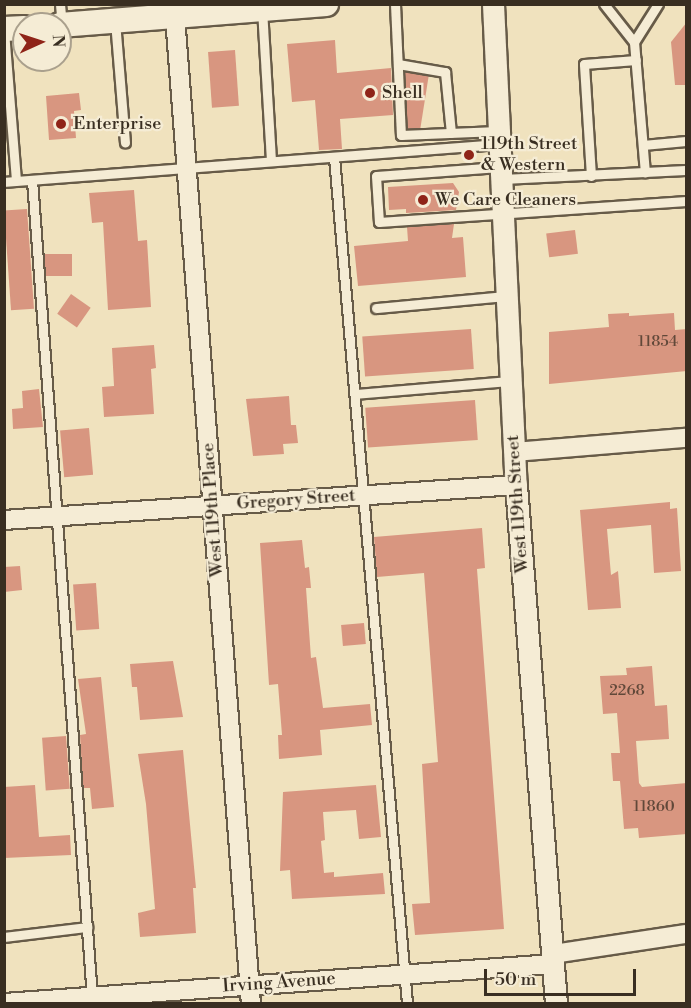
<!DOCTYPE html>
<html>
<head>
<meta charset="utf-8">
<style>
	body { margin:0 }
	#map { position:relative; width:691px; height:1008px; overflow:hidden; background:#f0e2be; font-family:"Libre Bodoni",serif }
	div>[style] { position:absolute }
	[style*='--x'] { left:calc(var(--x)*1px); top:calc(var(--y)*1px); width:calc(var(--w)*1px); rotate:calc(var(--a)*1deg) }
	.building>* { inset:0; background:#d89680; transform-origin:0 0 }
	.roads { filter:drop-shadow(2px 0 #675b48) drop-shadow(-2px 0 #675b48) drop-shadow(0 2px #675b48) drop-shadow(0 -2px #675b48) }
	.service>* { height:9px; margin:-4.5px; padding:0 4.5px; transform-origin:4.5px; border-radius:4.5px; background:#f5ecd5 }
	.minor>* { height:18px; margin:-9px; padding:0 9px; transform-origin:9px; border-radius:9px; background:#f5ecd5 }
	.tertiary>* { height:21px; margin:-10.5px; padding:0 10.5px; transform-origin:10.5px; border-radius:10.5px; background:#f5ecd5 }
	.secondary>* { height:24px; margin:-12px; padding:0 12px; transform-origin:12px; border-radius:12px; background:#f5ecd5 }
	.dots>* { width:16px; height:16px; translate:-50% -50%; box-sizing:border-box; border:3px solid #f5ecd5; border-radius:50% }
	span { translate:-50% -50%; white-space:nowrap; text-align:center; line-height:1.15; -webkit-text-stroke:4.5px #f5ecd5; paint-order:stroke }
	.number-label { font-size:15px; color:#614839 }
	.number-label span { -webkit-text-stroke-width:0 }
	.poi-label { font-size:18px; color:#392e21 }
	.left { translate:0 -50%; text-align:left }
	.street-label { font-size:18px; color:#392e21 }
	.frame { position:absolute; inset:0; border:6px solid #392e21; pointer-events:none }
	.north { position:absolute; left:12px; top:12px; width:60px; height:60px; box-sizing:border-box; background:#f5ecd5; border:2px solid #aaa08d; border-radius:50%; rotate:87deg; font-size:16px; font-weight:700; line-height:24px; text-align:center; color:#392e21 }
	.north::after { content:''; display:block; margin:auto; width:21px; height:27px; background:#8f2418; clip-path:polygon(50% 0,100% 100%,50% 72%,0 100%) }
	.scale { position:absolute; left:484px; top:969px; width:152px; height:27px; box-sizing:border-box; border:3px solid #392e21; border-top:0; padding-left:8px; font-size:18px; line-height:21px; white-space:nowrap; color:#392e21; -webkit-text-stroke:4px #f5ecd5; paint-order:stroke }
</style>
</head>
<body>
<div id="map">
	<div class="building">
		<div style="clip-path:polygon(687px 22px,687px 85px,675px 85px,671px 42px)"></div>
		<div style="clip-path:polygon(335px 40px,337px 73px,391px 68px,393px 115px,340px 119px,342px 149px,319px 150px,315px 100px,292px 102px,287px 44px)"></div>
		<div style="left:235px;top:50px;width:56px;height:27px;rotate:86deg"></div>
		<div style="left:405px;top:72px;width:24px;height:56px;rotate:9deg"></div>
		<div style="clip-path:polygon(79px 93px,81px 110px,74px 111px,76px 138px,49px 140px,46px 96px)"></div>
		<div style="clip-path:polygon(453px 183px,459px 192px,456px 210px,406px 213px,406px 209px,389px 210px,388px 187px)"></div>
		<div style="clip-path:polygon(134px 190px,138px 241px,147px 240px,151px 307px,108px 310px,103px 222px,92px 223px,89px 193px)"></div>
		<div style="left:27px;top:209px;width:100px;height:23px;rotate:86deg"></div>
		<div style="clip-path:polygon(454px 224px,452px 238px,463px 237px,466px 277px,358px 286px,354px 246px,408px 241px,407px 227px)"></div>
		<div style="left:575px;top:230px;width:24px;height:29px;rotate:83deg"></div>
		<div style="left:72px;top:254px;width:22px;height:28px;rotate:90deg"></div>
		<div style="left:71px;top:294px;width:24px;height:24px;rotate:35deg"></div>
		<div style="clip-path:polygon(629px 313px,629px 316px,674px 313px,675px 330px,687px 329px,687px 371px,549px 384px,549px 332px,609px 327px,608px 314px)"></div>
		<div style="left:471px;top:329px;width:40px;height:109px;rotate:86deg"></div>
		<div style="clip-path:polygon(154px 345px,156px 368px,151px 369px,154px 414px,104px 417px,102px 387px,114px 386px,112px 348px)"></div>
		<div style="clip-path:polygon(39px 389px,43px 427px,13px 429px,12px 409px,23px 408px,22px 391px)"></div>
		<div style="clip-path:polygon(289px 396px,291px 425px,296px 425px,298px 443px,283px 444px,284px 454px,253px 456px,246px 399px)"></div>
		<div style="left:475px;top:400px;width:40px;height:110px;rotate:86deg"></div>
		<div style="left:89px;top:428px;width:47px;height:29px;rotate:85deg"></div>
		<div style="clip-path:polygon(670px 502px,670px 509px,677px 508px,681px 571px,654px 573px,651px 525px,607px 529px,611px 575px,618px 571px,621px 608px,588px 610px,580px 510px)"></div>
		<div style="clip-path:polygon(482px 528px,485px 568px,477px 569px,504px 929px,415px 935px,412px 904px,430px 903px,422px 764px,438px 762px,424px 573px,377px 577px,374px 537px)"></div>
		<div style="clip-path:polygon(302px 540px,305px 568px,309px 567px,311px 588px,306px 588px,311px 658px,316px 657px,323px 708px,370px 704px,372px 725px,320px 730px,322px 755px,279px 759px,278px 735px,282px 735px,278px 684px,269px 685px,260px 543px)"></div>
		<div style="clip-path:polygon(20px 566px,22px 590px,4px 592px,4px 567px)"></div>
		<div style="left:96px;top:583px;width:46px;height:23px;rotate:86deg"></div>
		<div style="left:364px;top:623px;width:21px;height:23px;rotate:85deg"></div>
		<div style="clip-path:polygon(173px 661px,183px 717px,140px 720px,137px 687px,132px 687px,130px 664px)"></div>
		<div style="clip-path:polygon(652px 666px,655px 706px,667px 705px,669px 739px,636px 741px,639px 783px,642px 787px,687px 783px,687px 834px,639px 838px,638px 828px,624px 829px,620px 781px,613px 781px,611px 753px,620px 753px,617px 713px,603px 714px,600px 676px,627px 675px,626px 668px)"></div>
		<div style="clip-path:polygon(101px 677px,114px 807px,92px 809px,90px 788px,83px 788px,80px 735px,86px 734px,78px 679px)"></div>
		<div style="left:66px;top:736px;width:53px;height:24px;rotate:86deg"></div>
		<div style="clip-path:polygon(183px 750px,196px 888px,193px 888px,196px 933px,140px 937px,138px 913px,155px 909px,146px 804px,138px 754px)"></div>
		<div style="clip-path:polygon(35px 785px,39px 837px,70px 835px,71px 855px,4px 858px,4px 787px)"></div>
		<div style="clip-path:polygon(376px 785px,381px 837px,359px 839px,356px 810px,323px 812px,325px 840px,321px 841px,324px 873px,334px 872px,334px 877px,383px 873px,385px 894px,292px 899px,290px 870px,280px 871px,283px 792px)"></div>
	</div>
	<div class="roads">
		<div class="service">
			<div style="--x:60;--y:4;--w:21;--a:85"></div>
			<div style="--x:395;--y:4;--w:131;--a:87.4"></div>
			<div style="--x:401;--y:135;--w:97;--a:-2.4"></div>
			<div style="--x:604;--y:4;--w:48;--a:51.7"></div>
			<div style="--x:634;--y:42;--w:131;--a:85.2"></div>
			<div style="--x:262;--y:9;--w:152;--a:86.6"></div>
			<div style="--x:115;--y:21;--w:122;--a:85.3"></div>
			<div style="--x:4;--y:31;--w:150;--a:85.4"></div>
			<div style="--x:634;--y:42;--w:45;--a:-57.7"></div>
			<div style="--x:398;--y:64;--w:48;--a:9.7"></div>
			<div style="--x:445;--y:72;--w:61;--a:84.4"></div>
			<div style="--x:643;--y:145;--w:43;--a:-5.3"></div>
			<div style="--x:334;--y:157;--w:850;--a:85.07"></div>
			<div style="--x:499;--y:167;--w:123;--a:175.8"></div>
			<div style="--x:376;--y:176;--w:46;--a:86.3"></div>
			<div style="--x:379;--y:222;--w:308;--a:-3.9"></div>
			<div style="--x:591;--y:176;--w:112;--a:-93.6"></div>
			<div style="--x:584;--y:64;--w:52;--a:-4.4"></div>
			<div style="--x:502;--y:179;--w:184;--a:-2.8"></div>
			<div style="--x:32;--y:180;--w:819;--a:85.8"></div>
			<div style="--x:4;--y:182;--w:495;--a:-4.4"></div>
			<div style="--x:376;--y:308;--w:131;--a:-5.3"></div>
			<div style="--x:355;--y:394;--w:156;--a:-4.8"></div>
			<div style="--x:4;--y:937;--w:84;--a:-6.9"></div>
		</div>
		<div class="minor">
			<div style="--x:175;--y:17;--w:990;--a:85.6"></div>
			<div style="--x:514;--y:452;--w:173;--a:-4.7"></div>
			<div style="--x:4;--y:520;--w:513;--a:-3.91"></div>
			<div style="--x:553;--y:954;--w:134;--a:-8.6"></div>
			<div style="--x:4;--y:1003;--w:550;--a:-4.06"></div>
		</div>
		<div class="tertiary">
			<div style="--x:493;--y:4;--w:482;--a:87.3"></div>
			<div style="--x:516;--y:485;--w:521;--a:85.59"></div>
		</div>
		<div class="secondary">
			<div style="--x:60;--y:25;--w:267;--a:-4.5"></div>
			<div style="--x:4;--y:29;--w:20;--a:-3"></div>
		</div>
	</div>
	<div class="dots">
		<div style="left:370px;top:93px;background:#8f2418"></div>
		<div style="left:61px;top:124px;background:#8f2418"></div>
		<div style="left:469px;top:155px;background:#8f2418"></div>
		<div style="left:423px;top:200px;background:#8f2418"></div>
	</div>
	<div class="number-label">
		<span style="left:658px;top:342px">11854</span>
		<span style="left:627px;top:691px">2268</span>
		<span style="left:654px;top:807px">11860</span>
	</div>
	<div class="poi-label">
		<span class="left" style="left:382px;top:93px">Shell</span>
		<span class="left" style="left:73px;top:124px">Enterprise</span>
		<span class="left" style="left:481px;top:155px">119th Street<br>&amp; Western</span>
		<span class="left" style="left:435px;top:200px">We Care Cleaners</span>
	</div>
	<div class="street-label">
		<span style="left:296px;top:500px;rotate:-4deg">Gregory Street</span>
		<span style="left:518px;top:504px;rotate:-94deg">West 119th Street</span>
		<span style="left:213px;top:510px;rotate:-94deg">West 119th Place</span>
		<span style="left:279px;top:983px;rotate:-4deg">Irving Avenue</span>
	</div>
	<div class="frame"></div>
	<div class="north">N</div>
	<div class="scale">50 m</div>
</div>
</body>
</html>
